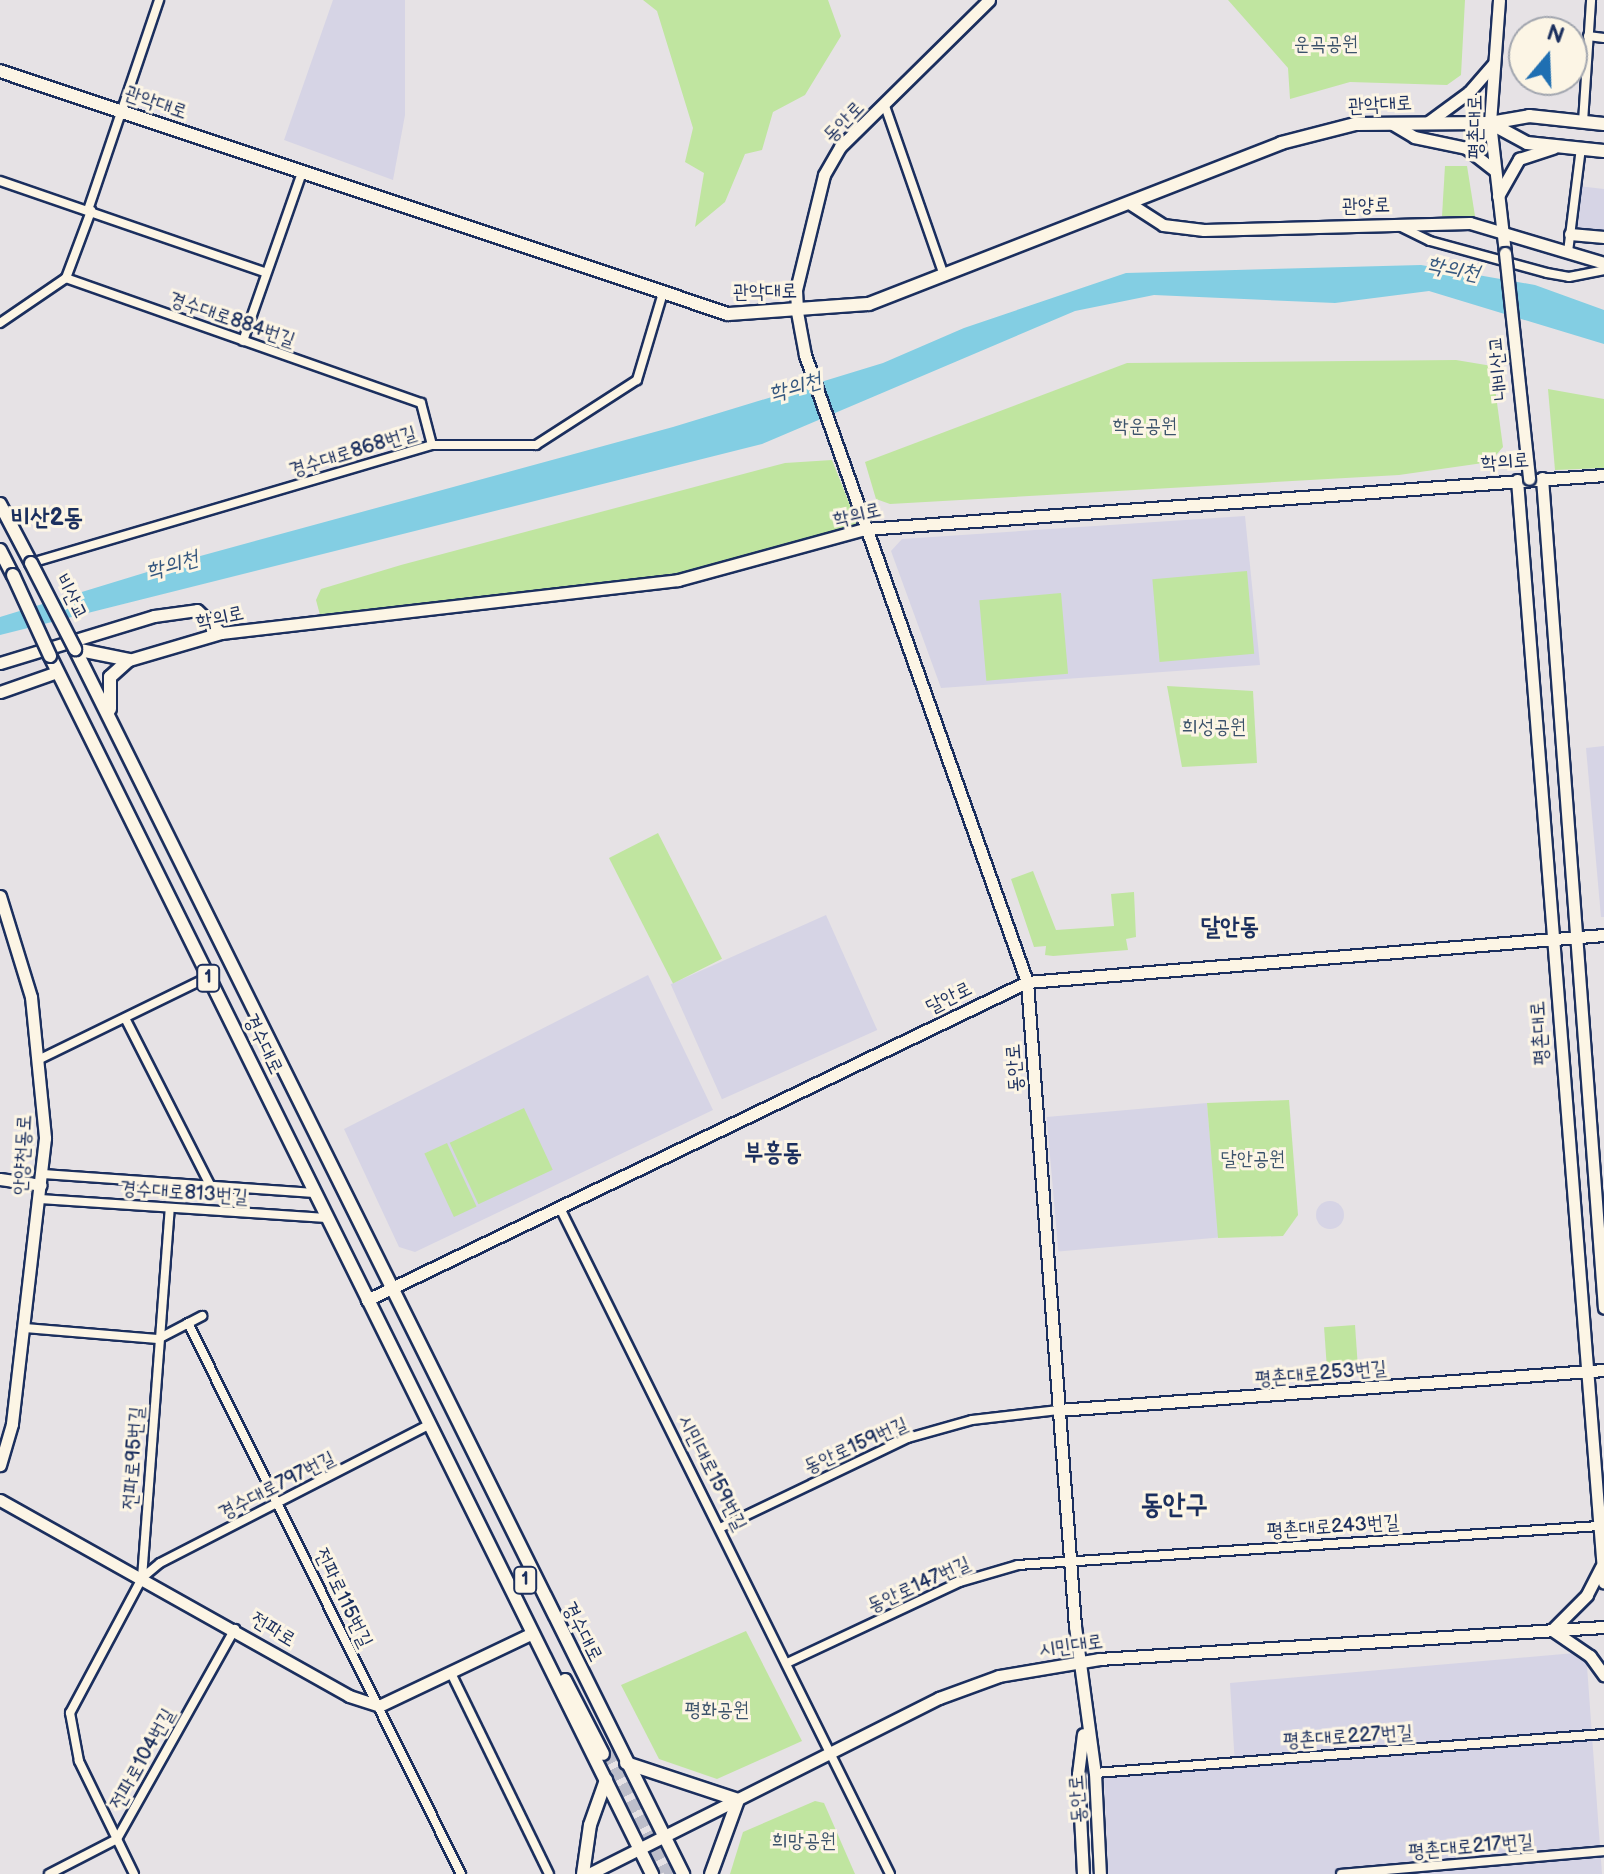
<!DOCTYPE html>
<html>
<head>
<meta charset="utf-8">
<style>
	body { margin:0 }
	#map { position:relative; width:1604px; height:1874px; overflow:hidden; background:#e6e2e5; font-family:"Balsamiq Sans","Poor Story",sans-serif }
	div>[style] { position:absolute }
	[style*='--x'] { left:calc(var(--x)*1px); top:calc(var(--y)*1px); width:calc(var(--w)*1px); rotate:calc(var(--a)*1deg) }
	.built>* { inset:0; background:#d6d4e5; transform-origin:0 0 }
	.round { border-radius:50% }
	.green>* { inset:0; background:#c0e5a0; transform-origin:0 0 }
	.water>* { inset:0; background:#83cee3 }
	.primary-tunnel>* { height:12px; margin-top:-6px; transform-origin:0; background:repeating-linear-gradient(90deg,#bdbeca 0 12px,transparent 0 18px) }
	.roads { filter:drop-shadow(2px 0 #1b2f5e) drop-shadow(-2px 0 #1b2f5e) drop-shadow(0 2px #1b2f5e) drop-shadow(0 -2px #1b2f5e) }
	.street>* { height:8px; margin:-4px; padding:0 4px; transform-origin:4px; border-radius:4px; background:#fcf5e5 }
	.secondary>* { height:11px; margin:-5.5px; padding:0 5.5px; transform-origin:5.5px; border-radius:5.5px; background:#fcf5e5 }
	.primary>* { height:12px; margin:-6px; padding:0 6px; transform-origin:6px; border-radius:6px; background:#fcf5e5 }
	.bridges { filter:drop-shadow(2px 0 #1b2f5e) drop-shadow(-2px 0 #1b2f5e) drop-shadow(0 2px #1b2f5e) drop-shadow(0 -2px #1b2f5e) }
	.secondary-bridge>* { height:11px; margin:-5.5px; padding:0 5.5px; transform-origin:5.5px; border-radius:5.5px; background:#fcf5e5 }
	.primary-bridge>* { height:12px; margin:-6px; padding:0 6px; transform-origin:6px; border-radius:6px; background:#fcf5e5 }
	span { translate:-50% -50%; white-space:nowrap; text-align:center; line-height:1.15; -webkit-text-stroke:6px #fcf5e5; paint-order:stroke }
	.shield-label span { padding:2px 6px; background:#fcf5e5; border:2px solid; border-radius:6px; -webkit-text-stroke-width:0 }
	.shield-label { font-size:18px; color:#1b2f5e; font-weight:700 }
	.park-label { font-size:20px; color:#3c536b }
	.street-label { font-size:20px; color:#1b2f5e }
	.water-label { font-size:22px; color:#35577f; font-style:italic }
	.quarter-label { font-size:24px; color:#1b2f5e; font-weight:700 }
	.district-label { font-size:28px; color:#1b2f5e; font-weight:700 }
	.north { position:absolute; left:1508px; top:16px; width:80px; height:80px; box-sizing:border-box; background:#fcf5e5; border:2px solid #a2a6af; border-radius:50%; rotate:19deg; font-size:22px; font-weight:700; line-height:32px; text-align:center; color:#1b2f5e }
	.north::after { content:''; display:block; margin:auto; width:28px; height:36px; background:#1f6fb2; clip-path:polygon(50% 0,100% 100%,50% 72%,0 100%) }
</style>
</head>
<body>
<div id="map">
	<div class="built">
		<div style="clip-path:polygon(333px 0,405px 0,405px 115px,393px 180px,284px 140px)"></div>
		<div style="clip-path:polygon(1578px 186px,1604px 189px,1604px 233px,1574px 229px)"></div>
		<div style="clip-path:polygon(1245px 516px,1260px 665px,941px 688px,891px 551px,902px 539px)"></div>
		<div style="clip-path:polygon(1604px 746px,1604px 917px,1601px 917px,1586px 748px)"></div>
		<div style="left:826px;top:915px;width:126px;height:170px;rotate:66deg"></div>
		<div style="clip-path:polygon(648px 975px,713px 1110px,415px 1252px,399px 1247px,344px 1129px)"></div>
		<div style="left:1207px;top:1103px;width:135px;height:161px;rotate:85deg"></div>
		<div class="round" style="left:1316px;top:1201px;width:28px;height:28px"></div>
		<div style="clip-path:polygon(1586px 1652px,1602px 1874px,1108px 1874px,1104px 1776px,1235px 1766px,1230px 1683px)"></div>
	</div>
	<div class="green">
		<div style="clip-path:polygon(643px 0,828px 0,841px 36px,805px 95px,773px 112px,762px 150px,745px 154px,725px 202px,695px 227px,704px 173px,685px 162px,693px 128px,657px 11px)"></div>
		<div style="clip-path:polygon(1228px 0,1465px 0,1461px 75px,1447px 85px,1350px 82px,1290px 99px,1288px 68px)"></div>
		<div style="clip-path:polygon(1445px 166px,1467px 166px,1475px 216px,1442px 216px)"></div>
		<div style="clip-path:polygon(1456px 360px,1492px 366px,1503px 447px,1490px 462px,1399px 475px,890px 504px,876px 499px,865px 462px,1127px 363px)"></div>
		<div style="clip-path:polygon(1548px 389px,1604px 399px,1604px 468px,1555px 470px)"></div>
		<div style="clip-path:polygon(832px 460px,858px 525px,693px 572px,572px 593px,320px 615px,316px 600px,321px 589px,401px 565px,785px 463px)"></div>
		<div style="left:1247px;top:571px;width:83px;height:95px;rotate:85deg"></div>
		<div style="left:1061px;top:593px;width:81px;height:82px;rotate:85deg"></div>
		<div style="clip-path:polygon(1167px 686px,1253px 691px,1257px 763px,1182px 767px)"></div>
		<div style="left:658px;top:833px;width:141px;height:55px;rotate:63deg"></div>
		<div style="clip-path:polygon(1033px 871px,1056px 930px,1114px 926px,1111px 894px,1134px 892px,1136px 937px,1126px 939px,1128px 950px,1053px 956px,1045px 955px,1046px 946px,1034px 947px,1011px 879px)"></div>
		<div style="clip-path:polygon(1289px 1100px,1298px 1215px,1283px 1236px,1218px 1238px,1207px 1103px)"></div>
		<div style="left:524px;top:1108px;width:68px;height:82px;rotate:65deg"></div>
		<div style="left:447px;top:1143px;width:70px;height:25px;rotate:65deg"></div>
		<div style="left:1355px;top:1325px;width:45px;height:31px;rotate:86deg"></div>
		<div style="clip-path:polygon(746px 1631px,802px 1741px,717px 1779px,659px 1759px,621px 1685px)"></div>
		<div style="clip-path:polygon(815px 1801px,824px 1803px,855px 1874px,730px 1874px,743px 1832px)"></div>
	</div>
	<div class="water">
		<div style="clip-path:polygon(1421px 265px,1535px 285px,1604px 310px,1604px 344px,1429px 291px,1335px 303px,1154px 295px,1075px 311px,762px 444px,0 635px,0 617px,193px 558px,673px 427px,883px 363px,964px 328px,1126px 273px)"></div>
	</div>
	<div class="primary-tunnel">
		<div style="--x:611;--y:1750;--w:138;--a:64.2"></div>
		<div style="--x:603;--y:1754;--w:133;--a:64.2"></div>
	</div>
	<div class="roads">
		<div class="street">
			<div style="--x:1588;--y:36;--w:16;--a:7"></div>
			<div style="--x:885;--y:106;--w:179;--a:70.8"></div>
			<div style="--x:1583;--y:122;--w:122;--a:-86.2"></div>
			<div style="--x:0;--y:181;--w:280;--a:19"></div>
			<div style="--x:88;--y:210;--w:222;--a:-71.3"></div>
			<div style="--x:1399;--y:226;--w:34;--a:26"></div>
			<div style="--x:1430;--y:241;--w:121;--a:15.3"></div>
			<div style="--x:1547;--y:273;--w:22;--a:10"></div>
			<div style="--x:1569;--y:277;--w:36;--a:-11"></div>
			<div style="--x:1568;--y:252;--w:105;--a:-82.9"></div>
			<div style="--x:66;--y:278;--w:376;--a:19.4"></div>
			<div style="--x:421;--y:403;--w:43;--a:75.3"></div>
			<div style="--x:66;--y:278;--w:72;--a:-69.5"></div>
			<div style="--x:0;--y:323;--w:80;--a:-34.3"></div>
			<div style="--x:243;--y:341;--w:176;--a:-70.7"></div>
			<div style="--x:31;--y:563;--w:418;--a:-16.4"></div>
			<div style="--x:432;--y:445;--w:104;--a:0"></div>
			<div style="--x:536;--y:445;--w:120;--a:-32.8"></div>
			<div style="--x:637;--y:380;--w:88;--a:-73.4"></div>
			<div style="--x:126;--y:1020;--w:187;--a:63"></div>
			<div style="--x:40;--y:1059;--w:187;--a:-26"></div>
			<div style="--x:43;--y:1174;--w:272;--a:4"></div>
			<div style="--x:40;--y:1199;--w:287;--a:3.8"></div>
			<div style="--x:560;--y:1208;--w:743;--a:63.64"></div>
			<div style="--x:188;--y:1323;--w:615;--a:63.64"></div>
			<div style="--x:25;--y:1328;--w:133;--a:4.7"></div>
			<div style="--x:158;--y:1339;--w:50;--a:-27.6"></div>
			<div style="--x:722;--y:1527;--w:206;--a:-25.6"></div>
			<div style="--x:908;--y:1438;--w:66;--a:-15.7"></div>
			<div style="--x:972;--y:1420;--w:87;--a:-6.6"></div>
			<div style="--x:142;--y:1578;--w:370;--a:-85.7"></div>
			<div style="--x:787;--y:1663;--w:191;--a:-25.1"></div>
			<div style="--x:960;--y:1582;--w:60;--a:-16.3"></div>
			<div style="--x:1018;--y:1565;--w:582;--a:-3.84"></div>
			<div style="--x:452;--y:1675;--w:221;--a:64"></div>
			<div style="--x:1095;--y:1773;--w:510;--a:-4.38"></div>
			<div style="--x:49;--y:1874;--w:76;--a:-27.2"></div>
			<div style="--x:117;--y:1839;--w:241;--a:-60.7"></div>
			<div style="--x:134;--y:1874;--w:126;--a:-116"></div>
			<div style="--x:79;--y:1761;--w:49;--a:-100.6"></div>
			<div style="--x:70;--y:1713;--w:153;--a:-61.9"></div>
			<div style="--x:142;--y:1578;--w:23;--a:-40"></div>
			<div style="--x:160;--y:1563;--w:301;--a:-27.2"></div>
			<div style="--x:1341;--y:1874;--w:264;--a:-5"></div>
		</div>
		<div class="secondary">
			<div style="--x:989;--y:0;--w:209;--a:135.4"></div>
			<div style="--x:840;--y:147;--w:32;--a:120"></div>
			<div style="--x:824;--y:175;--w:118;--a:103.7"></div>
			<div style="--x:796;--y:290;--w:22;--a:87"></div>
			<div style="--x:797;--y:312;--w:44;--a:79.5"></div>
			<div style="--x:805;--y:355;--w:665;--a:70.5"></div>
			<div style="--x:1027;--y:982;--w:646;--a:85.74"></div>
			<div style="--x:1075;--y:1626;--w:148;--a:82.3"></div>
			<div style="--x:1095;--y:1773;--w:101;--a:87.2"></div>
			<div style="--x:1499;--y:0;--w:123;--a:94.2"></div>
			<div style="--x:1490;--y:123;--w:131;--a:83.4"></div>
			<div style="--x:1391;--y:123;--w:27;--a:31"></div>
			<div style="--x:1414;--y:137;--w:53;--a:11.9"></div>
			<div style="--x:1466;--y:148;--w:37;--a:38"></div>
			<div style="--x:1427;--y:123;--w:52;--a:-36.4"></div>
			<div style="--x:1469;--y:92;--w:38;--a:-49"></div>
			<div style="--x:1498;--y:196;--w:43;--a:-60.4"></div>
			<div style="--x:1519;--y:159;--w:36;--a:-18"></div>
			<div style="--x:1129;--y:203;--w:40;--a:32.9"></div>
			<div style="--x:1163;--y:225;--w:41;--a:7"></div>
			<div style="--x:1204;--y:230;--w:266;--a:-1.5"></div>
			<div style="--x:1470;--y:223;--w:140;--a:16.6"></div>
			<div style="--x:1570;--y:234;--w:34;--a:5"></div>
			<div style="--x:1542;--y:478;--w:832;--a:85.73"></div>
			<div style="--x:1517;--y:480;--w:1106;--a:85.49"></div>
			<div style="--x:129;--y:660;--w:96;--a:-16.4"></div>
			<div style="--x:221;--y:633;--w:460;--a:-6.6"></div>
			<div style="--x:678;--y:580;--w:194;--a:-15.3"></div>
			<div style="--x:865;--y:529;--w:741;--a:-4.18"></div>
			<div style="--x:0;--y:663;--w:161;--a:-17"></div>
			<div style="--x:154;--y:616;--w:43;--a:-7.9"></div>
			<div style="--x:197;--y:610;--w:33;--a:44"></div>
			<div style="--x:0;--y:692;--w:60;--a:-19.3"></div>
			<div style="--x:0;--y:896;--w:106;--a:72.9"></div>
			<div style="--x:31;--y:997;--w:142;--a:84.3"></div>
			<div style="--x:45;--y:1138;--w:288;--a:96.6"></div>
			<div style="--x:12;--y:1424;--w:43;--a:106.3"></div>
			<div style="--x:0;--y:1179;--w:41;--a:8.3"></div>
			<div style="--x:367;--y:1300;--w:733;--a:-25.73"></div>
			<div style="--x:1027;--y:982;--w:579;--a:-4.66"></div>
			<div style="--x:1058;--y:1410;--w:547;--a:-4.19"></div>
			<div style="--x:0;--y:1500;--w:400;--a:29.3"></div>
			<div style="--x:349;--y:1696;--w:32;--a:18"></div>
			<div style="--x:379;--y:1706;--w:170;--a:-25.4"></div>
			<div style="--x:1601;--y:1567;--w:31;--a:117"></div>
			<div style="--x:1587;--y:1595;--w:49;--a:135"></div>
			<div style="--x:1552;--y:1630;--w:46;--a:34.4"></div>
			<div style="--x:1590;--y:1656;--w:24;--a:54"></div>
			<div style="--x:589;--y:1874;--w:392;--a:-26.7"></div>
			<div style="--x:939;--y:1698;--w:64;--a:-20.1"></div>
			<div style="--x:999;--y:1676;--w:101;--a:-9.6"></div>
			<div style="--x:1099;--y:1659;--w:506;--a:-3.63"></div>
			<div style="--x:1083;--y:1874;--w:100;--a:-92.9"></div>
			<div style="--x:1078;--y:1774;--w:40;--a:-82.9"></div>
		</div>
		<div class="primary">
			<div style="--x:0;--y:71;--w:767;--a:18.46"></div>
			<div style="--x:728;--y:314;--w:141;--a:-4.1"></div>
			<div style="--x:869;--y:304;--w:442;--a:-21.3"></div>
			<div style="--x:1281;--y:143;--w:76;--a:-14.4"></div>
			<div style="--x:1355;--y:124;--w:135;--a:-0.4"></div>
			<div style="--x:1490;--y:123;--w:40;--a:-10"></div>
			<div style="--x:1529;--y:116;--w:75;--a:6.1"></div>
			<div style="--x:1490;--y:123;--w:42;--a:28.4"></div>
			<div style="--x:1527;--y:143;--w:77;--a:5.9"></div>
			<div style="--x:0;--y:504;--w:67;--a:62.3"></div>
			<div style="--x:0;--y:550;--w:28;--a:63"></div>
			<div style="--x:75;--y:649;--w:1368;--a:63.6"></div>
			<div style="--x:75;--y:649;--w:55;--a:11.5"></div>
			<div style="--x:50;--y:656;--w:1359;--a:63.7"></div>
			<div style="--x:110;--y:709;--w:32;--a:-90"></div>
			<div style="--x:110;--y:677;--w:25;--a:-42"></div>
			<div style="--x:565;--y:1680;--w:83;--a:62.8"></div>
			<div style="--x:626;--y:1763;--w:118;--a:18.3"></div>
			<div style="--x:738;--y:1800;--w:79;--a:110"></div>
			<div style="--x:583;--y:1874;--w:49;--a:-81.9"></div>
			<div style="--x:590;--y:1825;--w:48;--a:-70.4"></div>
		</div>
	</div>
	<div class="bridges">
		<div class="secondary-bridge">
			<div style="--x:1505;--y:253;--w:227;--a:83.9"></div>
		</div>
		<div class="primary-bridge">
			<div style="--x:31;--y:563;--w:97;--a:62.9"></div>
			<div style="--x:13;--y:575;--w:89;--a:65.4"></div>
		</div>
	</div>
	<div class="shield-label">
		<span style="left:208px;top:978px">1</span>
		<span style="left:525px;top:1580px">1</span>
	</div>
	<div class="park-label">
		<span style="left:1326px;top:44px">운곡공원</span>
		<span style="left:1145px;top:426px">학운공원</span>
		<span style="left:1214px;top:727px">희성공원</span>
		<span style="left:1253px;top:1159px">달안공원</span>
		<span style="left:717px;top:1710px">평화공원</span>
		<span style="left:804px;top:1841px">희망공원</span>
	</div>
	<div class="street-label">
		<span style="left:156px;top:103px;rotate:19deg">관악대로</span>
		<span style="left:1380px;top:105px;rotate:-3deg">관악대로</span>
		<span style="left:844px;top:122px;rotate:-46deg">동안로</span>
		<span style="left:1476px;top:127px;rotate:-91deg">평촌대로</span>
		<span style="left:1366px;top:206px;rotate:-1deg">관양로</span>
		<span style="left:765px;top:292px;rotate:-1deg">관악대로</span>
		<span style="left:232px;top:320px;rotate:19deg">경수대로884번길</span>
		<span style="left:1499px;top:368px;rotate:-96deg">내비산교</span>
		<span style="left:353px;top:452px;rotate:-17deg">경수대로868번길</span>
		<span style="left:1505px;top:462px;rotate:-4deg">학의로</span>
		<span style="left:857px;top:515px;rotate:-13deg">학의로</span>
		<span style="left:71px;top:597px;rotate:63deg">비산교</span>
		<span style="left:220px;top:618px;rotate:-12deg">학의로</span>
		<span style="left:949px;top:998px;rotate:-26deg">달안로</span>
		<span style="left:1540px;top:1033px;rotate:-94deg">평촌대로</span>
		<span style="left:263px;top:1044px;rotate:64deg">경수대로</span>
		<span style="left:1015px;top:1068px;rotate:-94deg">동안로</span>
		<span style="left:23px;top:1155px;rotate:-87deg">안양천동로</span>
		<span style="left:184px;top:1193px;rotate:4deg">경수대로813번길</span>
		<span style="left:1321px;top:1374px;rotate:-5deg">평촌대로253번길</span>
		<span style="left:856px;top:1446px;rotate:-24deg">동안로159번길</span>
		<span style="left:134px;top:1458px;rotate:-86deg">전파로95번길</span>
		<span style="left:712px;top:1473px;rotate:63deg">시민대로159번길</span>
		<span style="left:277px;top:1486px;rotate:-27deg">경수대로797번길</span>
		<span style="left:1333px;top:1527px;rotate:-4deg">평촌대로243번길</span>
		<span style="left:919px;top:1585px;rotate:-24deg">동안로147번길</span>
		<span style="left:343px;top:1598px;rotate:64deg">전파로115번길</span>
		<span style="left:273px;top:1630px;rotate:31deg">전파로</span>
		<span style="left:582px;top:1632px;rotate:63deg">경수대로</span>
		<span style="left:1071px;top:1646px;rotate:-8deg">시민대로</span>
		<span style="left:1348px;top:1737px;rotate:-4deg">평촌대로227번길</span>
		<span style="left:143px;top:1759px;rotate:-61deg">전파로104번길</span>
		<span style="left:1078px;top:1799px;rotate:-94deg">동안로</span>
		<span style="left:1471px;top:1847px;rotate:-5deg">평촌대로217번길</span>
	</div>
	<div class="water-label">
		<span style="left:1453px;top:269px;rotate:11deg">학의천</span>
		<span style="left:795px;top:387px;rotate:-16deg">학의천</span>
		<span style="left:172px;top:565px;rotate:-16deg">학의천</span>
	</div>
	<div class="quarter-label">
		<span style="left:47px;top:518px">비산2동</span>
		<span style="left:1230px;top:927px">달안동</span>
		<span style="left:773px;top:1153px">부흥동</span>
	</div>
	<div class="district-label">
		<span style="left:1174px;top:1505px">동안구</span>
	</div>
	<div class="north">N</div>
</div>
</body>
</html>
